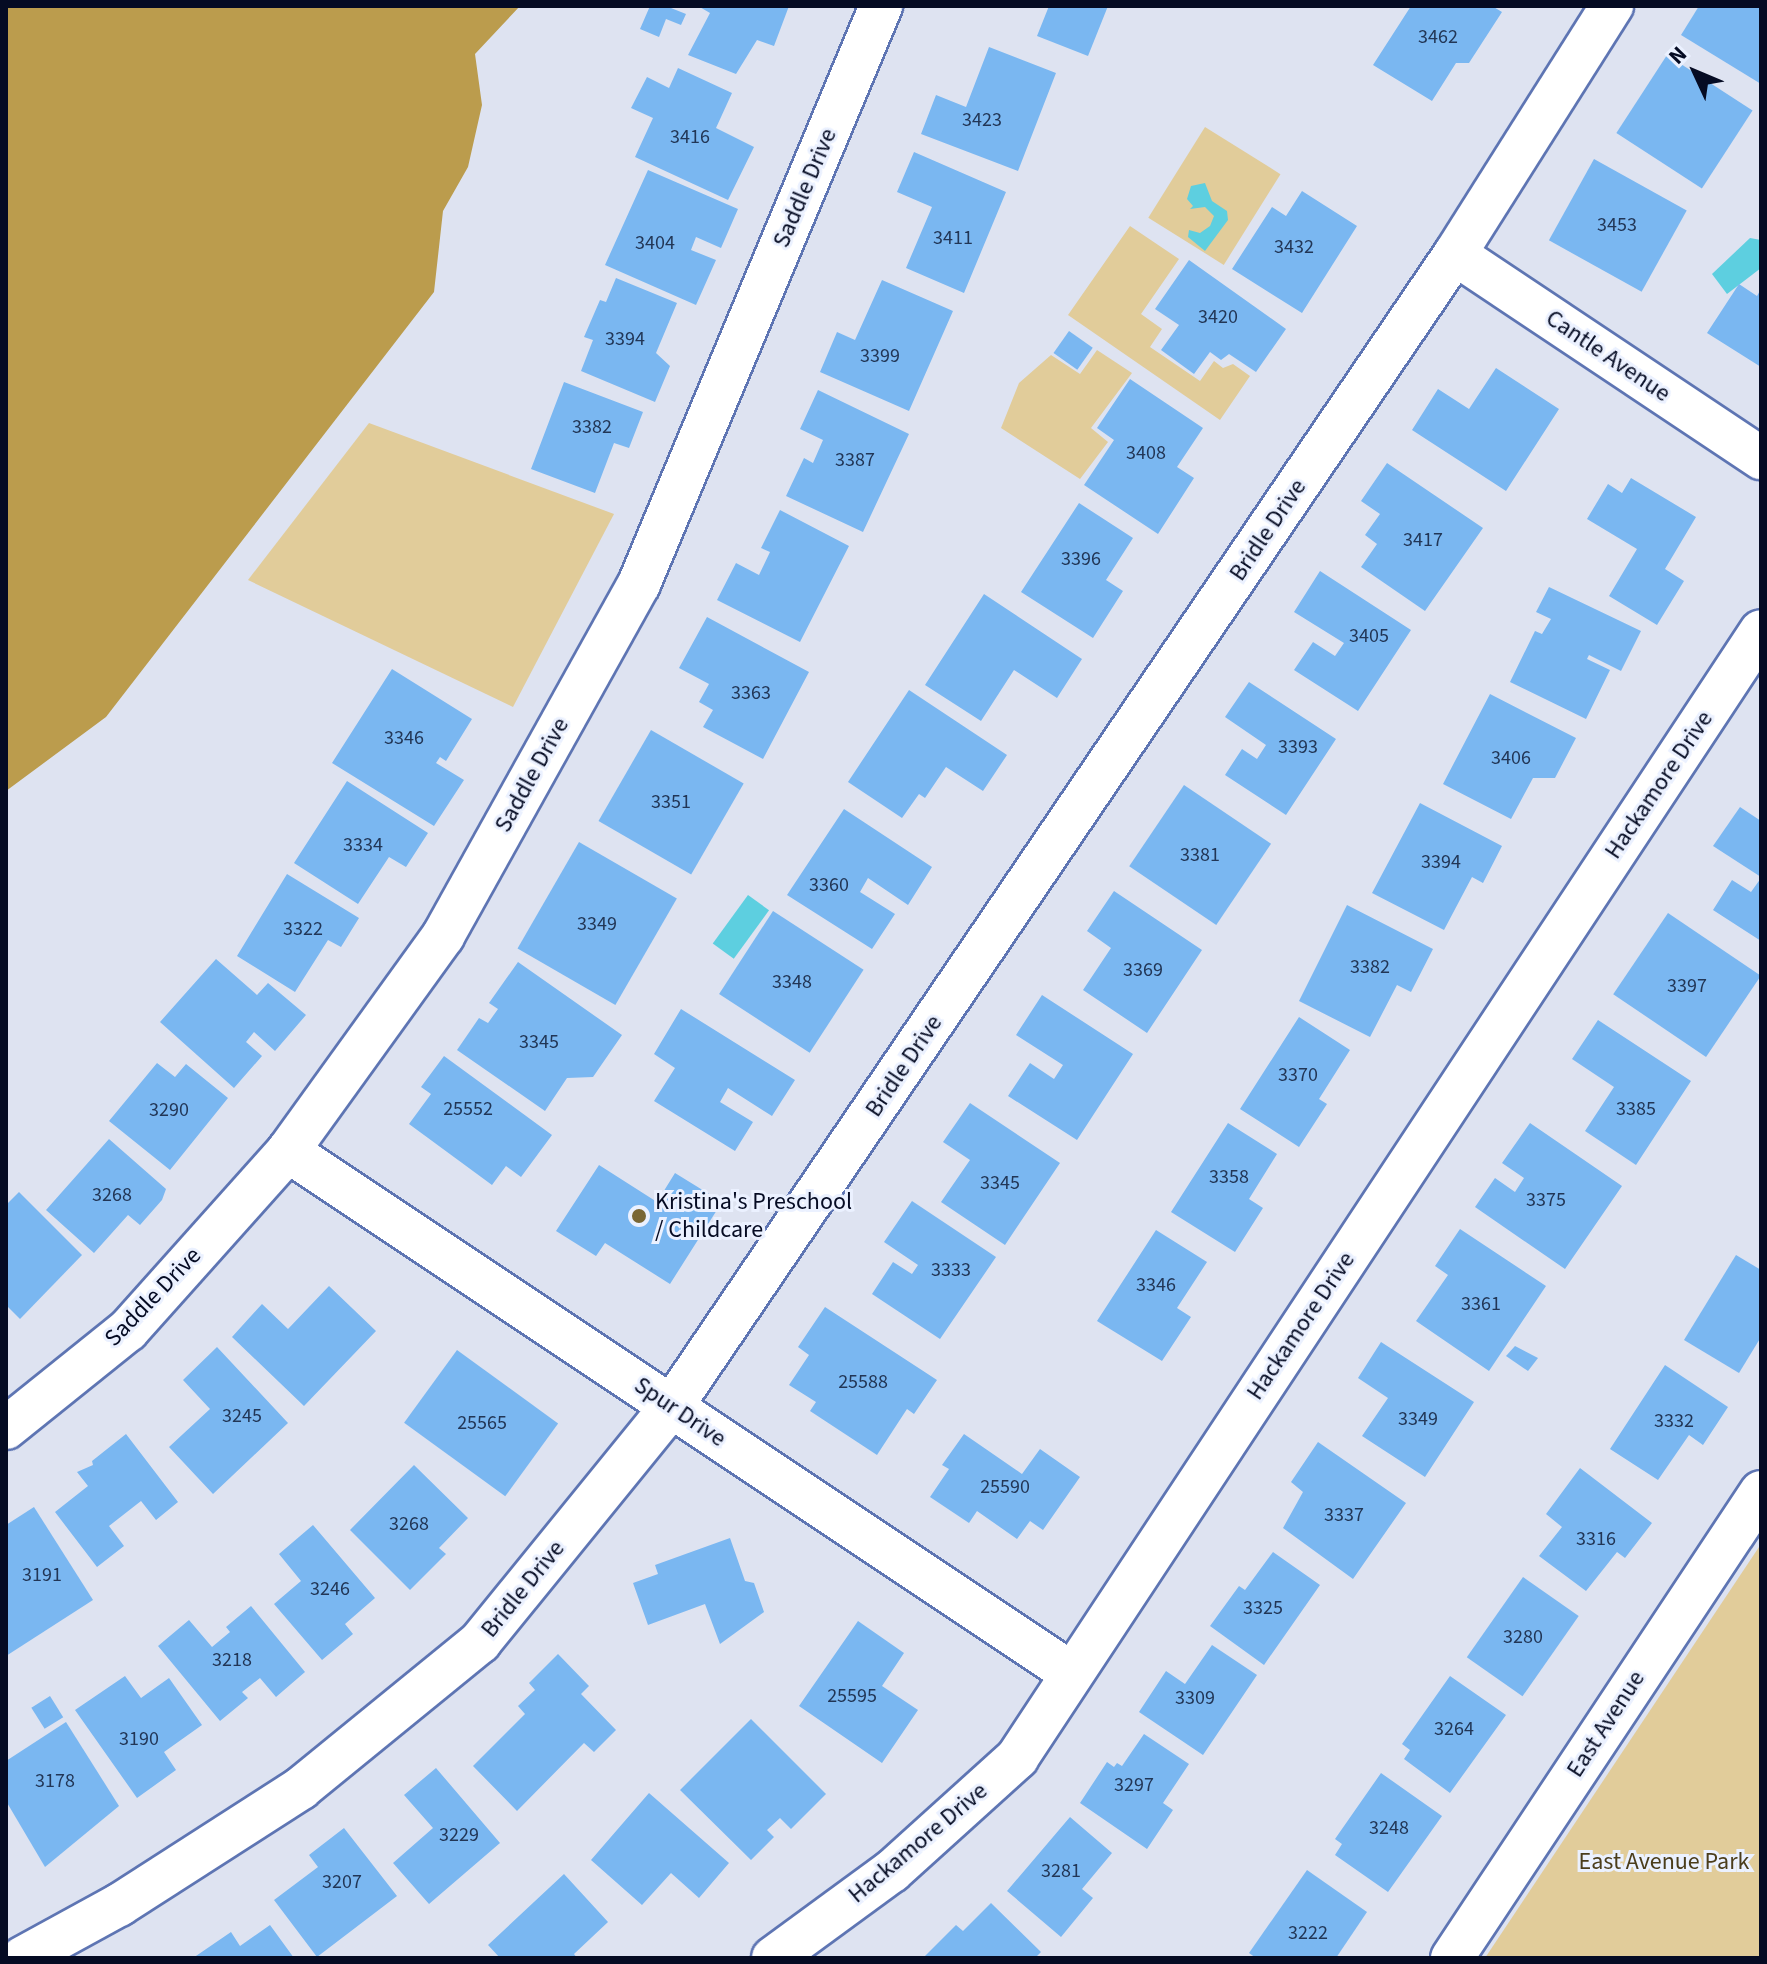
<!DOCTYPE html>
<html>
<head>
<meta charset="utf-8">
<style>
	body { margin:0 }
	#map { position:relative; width:1767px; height:1964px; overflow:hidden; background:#dee3f1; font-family:"Source Sans 3",sans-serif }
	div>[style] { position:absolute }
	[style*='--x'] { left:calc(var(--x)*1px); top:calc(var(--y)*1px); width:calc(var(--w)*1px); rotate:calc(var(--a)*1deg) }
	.green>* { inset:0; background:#e1cc9a; transform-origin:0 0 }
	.forest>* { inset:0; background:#bb9c4d }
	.water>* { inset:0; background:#5dcfe0; transform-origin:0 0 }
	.building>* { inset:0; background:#7ab7f1; transform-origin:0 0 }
	.roads { filter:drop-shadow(2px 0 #5e75b3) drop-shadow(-2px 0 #5e75b3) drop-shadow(0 2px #5e75b3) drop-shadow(0 -2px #5e75b3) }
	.minor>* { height:42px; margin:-21px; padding:0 21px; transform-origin:21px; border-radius:21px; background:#fff }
	.dots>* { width:22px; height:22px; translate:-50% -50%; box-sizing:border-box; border:4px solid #ebf1ff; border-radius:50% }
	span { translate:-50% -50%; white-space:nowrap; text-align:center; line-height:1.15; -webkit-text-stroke:6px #ebf1ff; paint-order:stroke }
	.number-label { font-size:20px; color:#223656 }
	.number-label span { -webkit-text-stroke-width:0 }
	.street-label { font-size:24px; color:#050b23 }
	.poi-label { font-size:24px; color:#050b23 }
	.left { translate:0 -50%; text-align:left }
	.park-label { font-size:24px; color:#4b3d1b }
	.frame { position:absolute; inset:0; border:8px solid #050b23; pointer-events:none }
	.north { position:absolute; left:1655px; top:32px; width:80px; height:80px; -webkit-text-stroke:6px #ebf1ff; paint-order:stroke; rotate:314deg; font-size:22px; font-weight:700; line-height:32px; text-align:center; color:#050b23 }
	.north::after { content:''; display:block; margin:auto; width:28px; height:36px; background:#050b23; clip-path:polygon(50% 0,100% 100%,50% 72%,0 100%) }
</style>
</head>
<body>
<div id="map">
	<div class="green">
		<div style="left:1205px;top:127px;width:89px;height:107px;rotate:32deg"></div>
		<div style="clip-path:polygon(1130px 226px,1179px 259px,1141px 314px,1162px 329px,1150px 347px,1200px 381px,1214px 361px,1223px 368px,1233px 364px,1250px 376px,1220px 420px,1068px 315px)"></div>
		<div style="clip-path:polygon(1097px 350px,1132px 373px,1091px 428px,1108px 442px,1080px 479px,1001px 428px,1019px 383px,1051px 355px,1080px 374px)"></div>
		<div style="clip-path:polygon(369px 423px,614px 514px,513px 707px,248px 580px)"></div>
		<div style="clip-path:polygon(1761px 1544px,1761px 1958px,1485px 1958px)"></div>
	</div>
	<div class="forest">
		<div style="clip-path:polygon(6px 6px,520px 6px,475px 54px,482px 105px,468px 167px,443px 211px,434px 292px,106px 717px,6px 791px)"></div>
	</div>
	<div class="water">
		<div style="clip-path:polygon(1205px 183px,1212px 201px,1227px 211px,1228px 220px,1205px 251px,1188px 237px,1189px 230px,1200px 233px,1210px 226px,1214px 216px,1205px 207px,1190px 209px,1193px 206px,1187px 199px,1191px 186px)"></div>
		<div style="clip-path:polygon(1750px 238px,1761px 240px,1761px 268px,1727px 294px,1712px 274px)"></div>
		<div style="left:748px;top:895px;width:26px;height:60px;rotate:36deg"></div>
	</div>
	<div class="building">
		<div style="clip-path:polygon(650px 6px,666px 6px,686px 14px,681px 25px,666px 19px,659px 37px,640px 29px)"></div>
		<div style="clip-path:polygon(698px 6px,789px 6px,774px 46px,757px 40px,736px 74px,688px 55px,710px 13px)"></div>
		<div style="clip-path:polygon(1049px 6px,1108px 6px,1088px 56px,1037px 36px)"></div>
		<div style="clip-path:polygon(1411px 6px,1492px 6px,1502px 12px,1469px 63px,1456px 63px,1432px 101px,1373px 65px)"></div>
		<div style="clip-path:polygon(1699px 6px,1761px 6px,1761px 84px,1681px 35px)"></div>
		<div style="clip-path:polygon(989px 47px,1056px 73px,1018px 171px,921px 134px,936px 95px,966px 107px)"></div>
		<div style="left:1667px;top:55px;width:102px;height:93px;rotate:33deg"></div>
		<div style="clip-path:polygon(678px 68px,732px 93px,716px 128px,754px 147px,728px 200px,635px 157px,653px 118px,631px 108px,647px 77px,669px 88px)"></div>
		<div style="clip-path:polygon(914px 152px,1006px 192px,964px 293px,906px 268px,932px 207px,897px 192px)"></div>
		<div style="left:1594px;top:159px;width:106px;height:93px;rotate:29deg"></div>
		<div style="clip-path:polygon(648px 170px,738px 209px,721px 248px,696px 237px,691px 250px,716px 260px,696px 305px,605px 265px)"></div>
		<div style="clip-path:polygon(1302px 191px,1357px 226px,1302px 313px,1232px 269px,1272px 207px,1286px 216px)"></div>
		<div style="clip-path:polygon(1189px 260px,1286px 329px,1256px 372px,1229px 354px,1221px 360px,1210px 352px,1194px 374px,1161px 350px,1179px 325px,1155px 309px)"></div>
		<div style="clip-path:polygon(616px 278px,677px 303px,656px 353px,670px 366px,655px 402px,581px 371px,593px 340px,584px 337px,600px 300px,606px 302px)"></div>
		<div style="clip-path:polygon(882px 280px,953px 311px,909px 411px,820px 372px,837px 332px,855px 340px)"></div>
		<div style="clip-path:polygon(1739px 284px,1757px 296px,1761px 289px,1761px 367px,1707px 333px)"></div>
		<div style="left:1069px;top:331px;width:29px;height:27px;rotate:35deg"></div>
		<div style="clip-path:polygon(1496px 368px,1559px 409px,1506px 491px,1412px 430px,1438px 389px,1469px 409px)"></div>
		<div style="clip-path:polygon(1130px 379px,1203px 428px,1177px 467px,1194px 478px,1158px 534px,1084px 485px,1114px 440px,1097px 428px)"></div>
		<div style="clip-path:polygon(564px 382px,643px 412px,629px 448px,614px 443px,595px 493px,531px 469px)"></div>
		<div style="clip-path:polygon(818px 390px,909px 434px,863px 532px,786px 496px,804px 458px,813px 463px,823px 440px,800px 429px)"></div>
		<div style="clip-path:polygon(1387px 463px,1483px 528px,1425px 611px,1361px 567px,1377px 544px,1365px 535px,1380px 514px,1361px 501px)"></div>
		<div style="clip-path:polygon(1631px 478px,1696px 517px,1665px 569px,1684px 581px,1657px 625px,1609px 596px,1637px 549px,1587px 519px,1608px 484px,1622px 493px)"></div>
		<div style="clip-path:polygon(1079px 503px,1133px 538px,1106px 580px,1123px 591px,1093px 638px,1021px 592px)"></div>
		<div style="clip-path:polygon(780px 510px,849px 546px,800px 642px,717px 600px,736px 563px,759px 575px,770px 552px,761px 548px)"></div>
		<div style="clip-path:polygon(1320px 571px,1411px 630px,1358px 711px,1294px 670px,1313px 642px,1335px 656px,1344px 643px,1294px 612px)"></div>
		<div style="clip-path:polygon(1549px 587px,1641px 631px,1621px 671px,1589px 655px,1587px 659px,1610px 670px,1586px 719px,1510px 682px,1535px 631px,1542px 634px,1551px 619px,1536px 612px)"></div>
		<div style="clip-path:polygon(984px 594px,1082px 659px,1057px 698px,1014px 670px,981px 721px,925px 685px)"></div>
		<div style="clip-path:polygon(707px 617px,809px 672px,763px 759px,703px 727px,713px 710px,699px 702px,709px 684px,679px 668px)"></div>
		<div style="clip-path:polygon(392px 669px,472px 719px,446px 761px,440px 757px,436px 763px,464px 780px,434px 826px,332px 763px)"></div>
		<div style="clip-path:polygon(1249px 682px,1336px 739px,1286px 815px,1225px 775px,1242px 749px,1257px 759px,1266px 745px,1225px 717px)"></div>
		<div style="clip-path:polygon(909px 690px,1007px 755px,983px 791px,946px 767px,925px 798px,919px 794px,902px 818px,848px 782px)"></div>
		<div style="clip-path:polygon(1490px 694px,1576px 738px,1555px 778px,1533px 778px,1511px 819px,1443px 784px)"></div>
		<div style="left:651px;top:730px;width:107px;height:105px;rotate:30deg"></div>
		<div style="clip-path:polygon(347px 781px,428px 833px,406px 867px,389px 857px,358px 904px,294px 863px)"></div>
		<div style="left:1184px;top:785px;width:105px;height:98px;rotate:34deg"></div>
		<div style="clip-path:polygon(1420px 803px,1502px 846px,1483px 883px,1472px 877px,1444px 930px,1372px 893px)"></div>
		<div style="clip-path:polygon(1740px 807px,1761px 821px,1761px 877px,1713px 846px)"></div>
		<div style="clip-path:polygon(844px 809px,932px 867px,908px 905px,868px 878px,860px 892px,895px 914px,872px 949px,787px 895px)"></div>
		<div style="left:579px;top:842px;width:113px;height:123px;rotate:30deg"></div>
		<div style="clip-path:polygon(287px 874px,359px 918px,341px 947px,328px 940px,295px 992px,237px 956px)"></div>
		<div style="clip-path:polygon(1761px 878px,1761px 941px,1713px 910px,1732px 880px,1751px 892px)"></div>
		<div style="clip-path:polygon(1114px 891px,1202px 950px,1147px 1033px,1083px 990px,1111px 948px,1087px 931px)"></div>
		<div style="clip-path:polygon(1347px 905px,1433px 949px,1411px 992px,1397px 985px,1370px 1037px,1299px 1001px)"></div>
		<div style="left:773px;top:911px;width:108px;height:99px;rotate:33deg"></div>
		<div style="left:1668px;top:913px;width:112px;height:98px;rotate:34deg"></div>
		<div style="clip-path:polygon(216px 959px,257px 995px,268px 983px,306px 1015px,275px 1051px,254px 1032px,246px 1042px,262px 1056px,234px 1088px,160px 1022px)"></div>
		<div style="clip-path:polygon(518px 962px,622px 1035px,593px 1077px,567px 1078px,545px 1111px,457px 1050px,479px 1018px,488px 1023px,498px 1009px,489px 1003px)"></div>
		<div style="clip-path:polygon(1042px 995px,1133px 1054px,1077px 1140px,1008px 1096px,1030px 1063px,1054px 1079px,1063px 1065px,1016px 1035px)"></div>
		<div style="clip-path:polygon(681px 1009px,795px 1080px,772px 1116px,728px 1088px,720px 1102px,753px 1122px,735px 1151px,654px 1101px,675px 1068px,654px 1054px)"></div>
		<div style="clip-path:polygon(1299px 1017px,1350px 1050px,1319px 1099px,1327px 1104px,1299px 1147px,1240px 1109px)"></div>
		<div style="clip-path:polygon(1598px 1020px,1691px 1081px,1636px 1165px,1585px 1131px,1614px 1087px,1572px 1059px)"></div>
		<div style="clip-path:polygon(444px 1056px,552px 1135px,521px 1177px,506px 1166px,492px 1185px,409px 1124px,431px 1094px,421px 1087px)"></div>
		<div style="clip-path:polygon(157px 1063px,175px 1077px,186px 1064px,228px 1098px,170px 1170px,109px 1121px)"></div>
		<div style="clip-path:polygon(970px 1103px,1060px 1163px,1005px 1245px,941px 1202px,970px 1160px,943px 1142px)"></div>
		<div style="clip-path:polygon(1228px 1123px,1277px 1154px,1249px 1199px,1263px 1208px,1235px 1252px,1171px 1212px)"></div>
		<div style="clip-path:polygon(1530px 1123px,1622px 1186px,1565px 1269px,1475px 1207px,1495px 1178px,1515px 1192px,1524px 1178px,1502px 1163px)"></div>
		<div style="clip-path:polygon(109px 1139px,166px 1189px,162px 1200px,140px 1225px,128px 1215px,94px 1253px,46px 1210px)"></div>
		<div style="clip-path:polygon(599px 1165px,657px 1202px,675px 1173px,722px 1202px,670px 1284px,605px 1243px,596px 1256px,556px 1231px)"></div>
		<div style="clip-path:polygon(19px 1192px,82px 1255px,20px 1319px,6px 1305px,6px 1205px)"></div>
		<div style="clip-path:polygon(912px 1201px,996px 1257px,940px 1339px,872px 1294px,893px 1262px,912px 1274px,918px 1265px,884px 1242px)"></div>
		<div style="clip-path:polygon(1460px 1229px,1546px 1286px,1489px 1371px,1416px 1321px,1448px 1275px,1435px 1266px)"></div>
		<div style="clip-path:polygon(1156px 1230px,1207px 1262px,1177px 1308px,1191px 1317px,1162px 1361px,1097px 1321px)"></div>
		<div style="clip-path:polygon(1736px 1255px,1761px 1270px,1761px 1337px,1739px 1373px,1684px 1340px)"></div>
		<div style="clip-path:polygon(329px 1286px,376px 1331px,304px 1406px,232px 1337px,262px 1304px,288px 1329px)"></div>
		<div style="clip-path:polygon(825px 1307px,937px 1380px,914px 1414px,907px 1409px,877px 1455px,810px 1411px,816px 1402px,789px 1385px,809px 1355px,798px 1347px)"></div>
		<div style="clip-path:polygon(1381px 1342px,1474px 1402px,1425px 1477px,1362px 1436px,1388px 1398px,1358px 1378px)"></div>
		<div style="clip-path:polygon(1515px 1346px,1538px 1358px,1528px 1371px,1506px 1356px)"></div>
		<div style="clip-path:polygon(217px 1347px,288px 1423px,213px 1494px,169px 1447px,210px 1409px,183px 1380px)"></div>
		<div style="left:457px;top:1350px;width:125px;height:90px;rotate:36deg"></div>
		<div style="clip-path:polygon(1665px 1365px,1728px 1407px,1703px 1445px,1689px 1435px,1658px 1480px,1610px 1449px)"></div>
		<div style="clip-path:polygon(126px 1434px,178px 1502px,156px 1520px,141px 1501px,109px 1526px,124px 1546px,97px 1567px,55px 1512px,88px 1486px,77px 1472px,93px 1465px,92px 1461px)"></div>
		<div style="clip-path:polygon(964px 1434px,1022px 1474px,1040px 1449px,1080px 1477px,1043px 1530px,1030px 1521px,1017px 1539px,977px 1511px,969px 1523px,930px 1497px,949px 1469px,942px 1465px)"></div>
		<div style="clip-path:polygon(1318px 1442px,1406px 1503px,1353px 1579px,1283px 1528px,1303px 1492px,1291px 1482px)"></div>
		<div style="clip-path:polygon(414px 1465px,468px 1518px,439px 1548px,446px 1554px,410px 1590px,350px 1530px)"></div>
		<div style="clip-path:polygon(1580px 1468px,1652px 1523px,1625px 1558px,1617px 1552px,1586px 1591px,1539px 1556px,1562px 1527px,1546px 1514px)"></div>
		<div style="clip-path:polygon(34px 1507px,93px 1600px,6px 1656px,6px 1525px)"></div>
		<div style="clip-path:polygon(313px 1525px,375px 1598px,345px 1624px,353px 1634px,322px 1660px,274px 1604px,301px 1581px,279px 1554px)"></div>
		<div style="clip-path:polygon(730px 1538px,745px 1581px,754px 1583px,764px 1612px,720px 1644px,705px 1604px,648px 1625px,633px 1583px,658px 1574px,655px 1565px)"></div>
		<div style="clip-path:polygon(1273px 1552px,1320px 1585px,1264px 1665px,1210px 1626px,1239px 1586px,1245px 1590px)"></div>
		<div style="left:1523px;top:1577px;width:68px;height:98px;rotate:35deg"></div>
		<div style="clip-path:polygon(251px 1606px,305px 1672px,276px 1697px,260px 1678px,242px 1692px,248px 1698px,220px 1721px,158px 1646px,189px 1620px,212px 1647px,230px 1632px,226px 1627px)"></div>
		<div style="clip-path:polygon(858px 1621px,904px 1653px,882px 1686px,918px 1710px,882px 1763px,799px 1706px)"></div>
		<div style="clip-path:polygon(1212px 1645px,1257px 1675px,1203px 1755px,1139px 1712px,1166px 1671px,1185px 1684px)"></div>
		<div style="clip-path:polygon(558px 1654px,589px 1686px,581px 1694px,616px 1730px,594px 1752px,584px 1743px,517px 1811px,473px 1766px,525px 1714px,518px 1706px,535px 1690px,529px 1683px)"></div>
		<div style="clip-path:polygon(125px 1676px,141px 1698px,169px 1678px,202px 1725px,164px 1752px,176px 1770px,137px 1798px,75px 1710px)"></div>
		<div style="clip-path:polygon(1450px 1676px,1506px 1715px,1450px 1793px,1404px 1759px,1410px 1750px,1402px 1744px)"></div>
		<div style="left:50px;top:1696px;width:25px;height:22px;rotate:58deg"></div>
		<div style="clip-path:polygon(751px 1719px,826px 1794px,791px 1829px,780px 1818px,767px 1830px,774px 1837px,751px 1860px,680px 1790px)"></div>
		<div style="clip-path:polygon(66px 1722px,119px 1806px,45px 1867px,6px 1801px,6px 1761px)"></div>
		<div style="clip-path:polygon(1144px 1734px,1189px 1764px,1163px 1803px,1173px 1810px,1147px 1849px,1080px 1803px,1107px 1762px,1114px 1767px,1117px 1763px,1122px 1766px)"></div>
		<div style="clip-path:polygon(436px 1768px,500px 1843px,429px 1904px,393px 1863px,433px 1828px,404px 1795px)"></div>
		<div style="clip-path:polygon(1381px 1773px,1442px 1816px,1388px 1892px,1335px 1855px,1342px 1844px,1335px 1839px)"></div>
		<div style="clip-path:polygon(649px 1793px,729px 1863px,699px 1898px,671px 1873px,642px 1905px,591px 1860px)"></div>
		<div style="clip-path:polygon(1070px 1817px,1112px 1853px,1082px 1889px,1093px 1898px,1061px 1937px,1007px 1891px)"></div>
		<div style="clip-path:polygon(344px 1828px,397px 1896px,317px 1957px,274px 1900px,318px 1867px,309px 1855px)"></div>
		<div style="clip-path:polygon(1307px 1870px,1367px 1912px,1336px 1958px,1256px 1958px,1249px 1953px)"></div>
		<div style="clip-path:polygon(564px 1874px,608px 1922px,574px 1954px,577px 1958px,500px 1958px,488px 1945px)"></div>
		<div style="clip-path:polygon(991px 1903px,1041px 1952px,1035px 1958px,923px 1958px,956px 1925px,963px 1931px)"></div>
		<div style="clip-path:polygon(270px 1925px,294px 1958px,193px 1958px,231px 1932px,240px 1946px)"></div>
	</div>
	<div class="roads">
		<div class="minor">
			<div style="--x:1455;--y:254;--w:368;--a:33.7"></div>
			<div style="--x:288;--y:1151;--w:941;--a:33.69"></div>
			<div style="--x:6;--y:1428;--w:156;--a:-38.8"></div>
			<div style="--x:128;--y:1330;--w:240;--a:-48.2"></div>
			<div style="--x:288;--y:1151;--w:265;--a:-54.2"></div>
			<div style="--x:443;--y:936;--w:403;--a:-60.9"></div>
			<div style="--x:639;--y:584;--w:627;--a:-67.28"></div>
			<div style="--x:22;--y:1958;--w:111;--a:-28.7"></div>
			<div style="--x:119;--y:1905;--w:216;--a:-32.7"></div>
			<div style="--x:301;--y:1788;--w:231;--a:-39.2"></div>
			<div style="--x:480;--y:1642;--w:304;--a:-50.9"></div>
			<div style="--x:672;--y:1406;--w:1393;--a:-55.8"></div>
			<div style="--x:1455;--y:254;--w:294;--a:-57.7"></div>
			<div style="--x:773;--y:1958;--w:147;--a:-36.2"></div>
			<div style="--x:892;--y:1871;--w:169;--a:-42.1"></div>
			<div style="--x:1017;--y:1758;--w:1350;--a:-56.57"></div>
			<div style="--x:1452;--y:1958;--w:559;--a:-56.45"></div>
		</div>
	</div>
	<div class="dots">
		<div style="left:639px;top:1216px;background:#7a6735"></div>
	</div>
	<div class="number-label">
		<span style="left:1438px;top:37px">3462</span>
		<span style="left:982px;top:120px">3423</span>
		<span style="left:690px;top:137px">3416</span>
		<span style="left:1617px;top:225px">3453</span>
		<span style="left:953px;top:238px">3411</span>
		<span style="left:655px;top:243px">3404</span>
		<span style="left:1294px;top:247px">3432</span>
		<span style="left:1218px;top:317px">3420</span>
		<span style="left:625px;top:339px">3394</span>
		<span style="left:880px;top:356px">3399</span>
		<span style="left:592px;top:427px">3382</span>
		<span style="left:1146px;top:453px">3408</span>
		<span style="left:855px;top:460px">3387</span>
		<span style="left:1423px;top:540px">3417</span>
		<span style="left:1081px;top:559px">3396</span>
		<span style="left:1369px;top:636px">3405</span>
		<span style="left:751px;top:693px">3363</span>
		<span style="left:404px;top:738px">3346</span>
		<span style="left:1298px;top:747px">3393</span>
		<span style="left:1511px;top:758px">3406</span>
		<span style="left:671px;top:802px">3351</span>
		<span style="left:363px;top:845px">3334</span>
		<span style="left:1200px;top:855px">3381</span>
		<span style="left:1441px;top:862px">3394</span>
		<span style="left:829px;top:885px">3360</span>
		<span style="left:597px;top:924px">3349</span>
		<span style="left:303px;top:929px">3322</span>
		<span style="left:1370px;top:967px">3382</span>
		<span style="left:1143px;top:970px">3369</span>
		<span style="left:792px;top:982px">3348</span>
		<span style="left:1687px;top:986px">3397</span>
		<span style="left:539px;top:1042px">3345</span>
		<span style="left:1298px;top:1075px">3370</span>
		<span style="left:468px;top:1109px">25552</span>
		<span style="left:1636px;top:1109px">3385</span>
		<span style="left:169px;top:1110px">3290</span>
		<span style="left:1229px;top:1177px">3358</span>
		<span style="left:1000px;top:1183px">3345</span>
		<span style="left:112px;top:1195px">3268</span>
		<span style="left:1546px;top:1200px">3375</span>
		<span style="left:951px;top:1270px">3333</span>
		<span style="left:1156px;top:1285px">3346</span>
		<span style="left:1481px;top:1304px">3361</span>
		<span style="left:863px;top:1382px">25588</span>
		<span style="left:242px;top:1416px">3245</span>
		<span style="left:1418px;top:1419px">3349</span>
		<span style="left:1674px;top:1421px">3332</span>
		<span style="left:482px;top:1423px">25565</span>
		<span style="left:1005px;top:1487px">25590</span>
		<span style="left:1344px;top:1515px">3337</span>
		<span style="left:409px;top:1524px">3268</span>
		<span style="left:1596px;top:1539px">3316</span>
		<span style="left:42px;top:1575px">3191</span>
		<span style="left:330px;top:1589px">3246</span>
		<span style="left:1263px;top:1608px">3325</span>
		<span style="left:1523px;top:1637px">3280</span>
		<span style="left:232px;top:1660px">3218</span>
		<span style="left:852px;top:1696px">25595</span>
		<span style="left:1195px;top:1698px">3309</span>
		<span style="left:1454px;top:1729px">3264</span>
		<span style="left:139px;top:1739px">3190</span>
		<span style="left:55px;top:1781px">3178</span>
		<span style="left:1134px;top:1785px">3297</span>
		<span style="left:1389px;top:1828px">3248</span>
		<span style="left:459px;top:1835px">3229</span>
		<span style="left:1061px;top:1871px">3281</span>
		<span style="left:342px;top:1882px">3207</span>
		<span style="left:1308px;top:1933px">3222</span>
	</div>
	<div class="street-label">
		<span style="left:805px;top:188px;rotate:-67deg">Saddle Drive</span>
		<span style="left:1608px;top:356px;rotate:34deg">Cantle Avenue</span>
		<span style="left:1268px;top:530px;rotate:-56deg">Bridle Drive</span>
		<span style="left:532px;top:775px;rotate:-61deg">Saddle Drive</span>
		<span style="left:1659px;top:785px;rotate:-56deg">Hackamore Drive</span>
		<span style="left:904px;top:1066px;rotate:-56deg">Bridle Drive</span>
		<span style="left:153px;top:1297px;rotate:-46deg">Saddle Drive</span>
		<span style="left:1301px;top:1326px;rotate:-56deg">Hackamore Drive</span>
		<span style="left:680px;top:1412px;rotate:34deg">Spur Drive</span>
		<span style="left:523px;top:1589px;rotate:-51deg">Bridle Drive</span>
		<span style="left:1606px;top:1724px;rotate:-57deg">East Avenue</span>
		<span style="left:918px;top:1843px;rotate:-40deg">Hackamore Drive</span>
	</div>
	<div class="poi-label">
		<span class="left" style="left:655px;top:1216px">Kristina's Preschool<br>/ Childcare</span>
	</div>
	<div class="park-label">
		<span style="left:1664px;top:1862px">East Avenue Park</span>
	</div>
	<div class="frame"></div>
	<div class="north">N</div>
</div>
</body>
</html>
